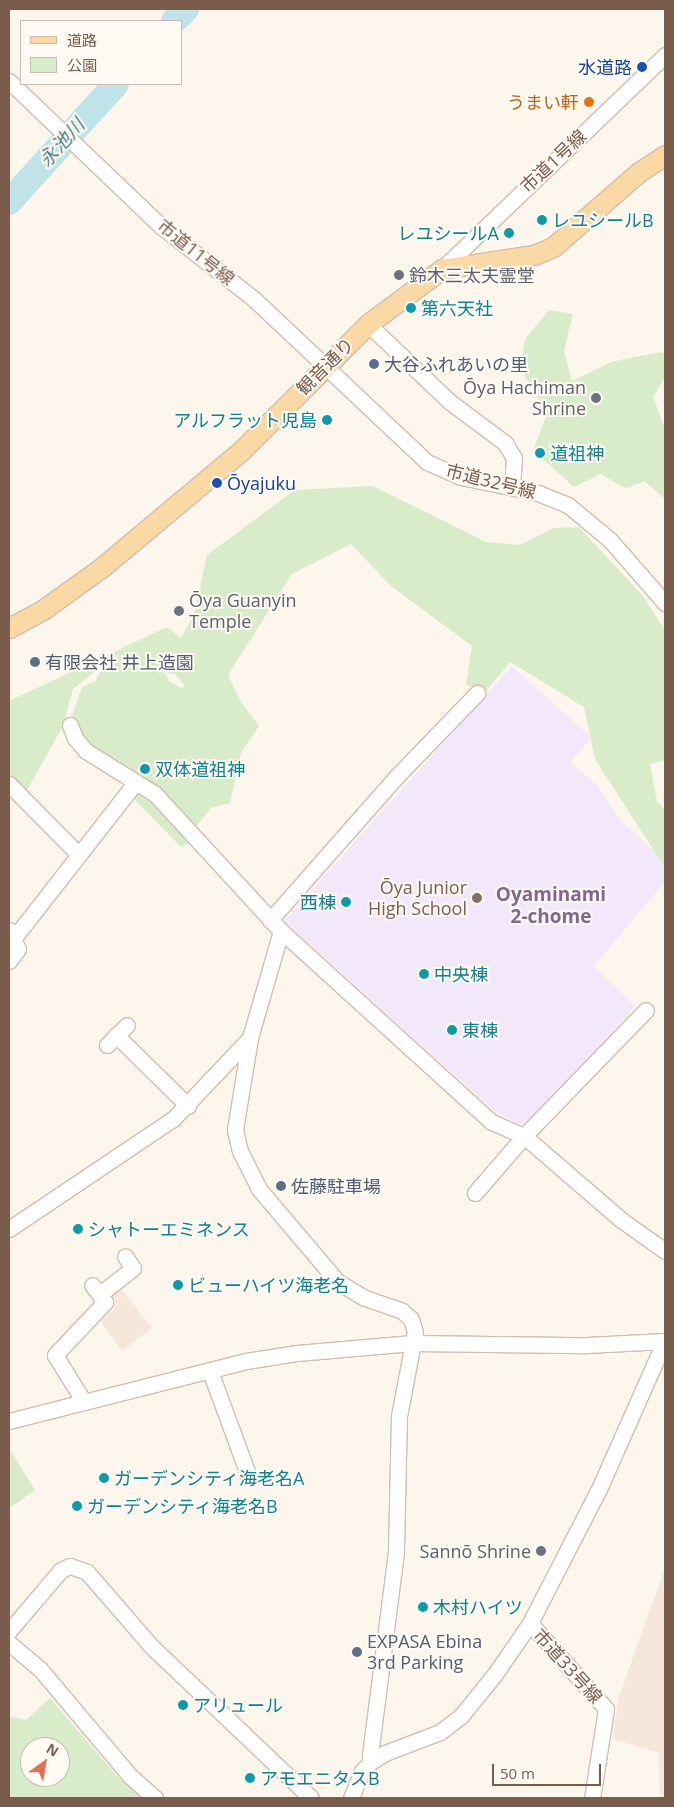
<!DOCTYPE html>
<html>
<head>
<meta charset="utf-8">
<style>
	body { margin:0 }
	#map { position:relative; width:674px; height:1807px; overflow:hidden; background:#fdf6ec; font-family:"Open Sans","Noto Sans JP",sans-serif }
	div>[style] { position:absolute }
	[style*='--x'] { left:calc(var(--x)*1px); top:calc(var(--y)*1px); width:calc(var(--w)*1px); rotate:calc(var(--a)*1deg) }
	.residential>* { inset:0; background:#f5e8da }
	.education>* { inset:0; background:#f3e8fa }
	.green>* { inset:0; background:#d8ecc9 }
	.river>* { height:26px; margin:-13px; padding:0 13px; transform-origin:13px; border-radius:13px; background:#bfe3e8 }
	.roads { filter:drop-shadow(1px 0 #d1beb0) drop-shadow(-1px 0 #d1beb0) drop-shadow(0 1px #d1beb0) drop-shadow(0 -1px #d1beb0) }
	.minor>* { height:15px; margin:-7.5px; padding:0 7.5px; transform-origin:7.5px; border-radius:7.5px; background:#fff }
	.major>* { height:19px; margin:-9.5px; padding:0 9.5px; transform-origin:9.5px; border-radius:9.5px; background:#fbd9a5 }
	.dots>* { width:14px; height:14px; translate:-50% -50%; box-sizing:border-box; border:2px solid #fffaf3; border-radius:50% }
	span { translate:-50% -50%; white-space:nowrap; text-align:center; line-height:1.15; -webkit-text-stroke:4px #fffaf3; paint-order:stroke }
	.transit-label { font-size:18px; color:#164399 }
	.right { translate:-100% -50%; text-align:right }
	.left { translate:0 -50%; text-align:left }
	.food-label { font-size:18px; color:#c56008 }
	.street-label { font-size:18px; color:#7a5c4d }
	.culture-label { font-size:18px; color:#0d838f }
	.worship-label { font-size:18px; color:#5b616d }
	.service-label { font-size:18px; color:#4e5e75 }
	.education-label { font-size:18px; color:#785e54 }
	.water-label { font-size:19px; color:#437c86; font-style:italic }
	.neighbourhood-label { font-size:19px; color:#846695; font-weight:700 }
	.frame { position:absolute; inset:0; border:10px solid #7a5c4d; pointer-events:none }
	.legend { position:absolute; left:20px; top:20px; width:162px; height:65px; box-sizing:border-box; background:#fffaf3; border:1px solid #cabbb1; margin:0; padding:6px 9px; list-style:none; font-size:15px; color:#7a5c4d }
	.legend li { display:flex; align-items:center; gap:10px; height:25px }
	.legend b { width:25px; border:1px solid #cabbb1 }
	.north { position:absolute; left:20px; top:1737px; width:50px; height:50px; box-sizing:border-box; background:#fffaf3; border:1px solid #cabbb1; border-radius:50%; rotate:32deg; font-size:14px; font-weight:700; line-height:20px; text-align:center; color:#7a5c4d }
	.north::after { content:''; display:block; margin:auto; width:18px; height:22px; background:#e76f51; clip-path:polygon(50% 0,100% 100%,50% 72%,0 100%) }
	.scale { position:absolute; left:492px; top:1764px; width:109px; height:22px; box-sizing:border-box; border:2px solid #7a5c4d; border-top:0; padding-left:6px; font-size:15px; line-height:18px; white-space:nowrap; color:#7a5c4d; -webkit-text-stroke:4px #fffaf3; paint-order:stroke }
</style>
</head>
<body>
<div id="map">
	<div class="residential">
		<div style="clip-path:polygon(121px 1288px,152px 1328px,122px 1351px,100px 1320px,115px 1308px,108px 1298px)"></div>
		<div style="clip-path:polygon(665px 1568px,665px 1798px,660px 1798px,659px 1753px,613px 1739px,618px 1699px)"></div>
	</div>
	<div class="education">
		<div style="clip-path:polygon(512px 666px,592px 738px,570px 762px,598px 786px,620px 820px,665px 861px,665px 882px,594px 966px,635px 1006px,575px 1077px,527px 1123px,518px 1124px,493px 1110px,284px 921px)"></div>
	</div>
	<div class="green">
		<div style="clip-path:polygon(549px 310px,573px 314px,564px 351px,572px 381px,611px 362px,660px 352px,665px 354px,665px 377px,653px 397px,665px 429px,665px 499px,644px 481px,626px 489px,601px 474px,574px 487px,533px 450px,547px 414px,520px 368px,525px 339px)"></div>
		<div style="clip-path:polygon(evenodd,373px 486px,486px 542px,520px 545px,554px 528px,579px 527px,643px 596px,665px 630px,665px 760px,650px 764px,657px 802px,665px 810px,665px 868px,595px 759px,584px 707px,510px 662px,487px 690px,466px 685px,472px 646px,391px 586px,351px 544px,292px 574px,228px 675px,241px 702px,259px 726px,241px 753px,230px 803px,211px 808px,194px 829px,189px 843px,181px 847px,135px 800px,128px 770px,96px 750px,74px 728px,72px 715px,82px 687px,95px 681px,101px 671px,111px 668px,123px 675px,111px 666px,98px 669px,73px 689px,63px 726px,26px 792px,9px 793px,9px 701px,167px 627px,181px 638px,194px 614px,207px 555px,295px 490px,373px 486px,137px 667px,175px 674px,185px 686px,181px 688px,169px 681px,165px 673px,137px 667px)"></div>
		<div style="clip-path:polygon(9px 1448px,35px 1490px,10px 1508px,9px 1507px)"></div>
		<div style="clip-path:polygon(evenodd,50px 1698px,117px 1776px,142px 1798px,9px 1798px,9px 1716px,26px 1720px,50px 1698px,30px 1747px,60px 1747px,60px 1777px,30px 1777px,30px 1747px)"></div>
	</div>
	<div class="river">
		<div style="--x:174;--y:21;--w:17;--a:-45"></div>
		<div style="--x:9;--y:202;--w:159;--a:-47.8"></div>
	</div>
	<div class="roads">
		<div class="minor">
			<div style="--x:9;--y:81;--w:211;--a:43.7"></div>
			<div style="--x:162;--y:227;--w:118;--a:38.1"></div>
			<div style="--x:255;--y:300;--w:236;--a:43.3"></div>
			<div style="--x:427;--y:462;--w:37;--a:24"></div>
			<div style="--x:461;--y:477;--w:79;--a:11.7"></div>
			<div style="--x:538;--y:493;--w:32;--a:22"></div>
			<div style="--x:568;--y:505;--w:55;--a:39.8"></div>
			<div style="--x:610;--y:540;--w:84;--a:48.9"></div>
			<div style="--x:442;--y:269;--w:309;--a:-43.8"></div>
			<div style="--x:368;--y:324;--w:113;--a:43.6"></div>
			<div style="--x:450;--y:402;--w:69;--a:36.7"></div>
			<div style="--x:505;--y:443;--w:17;--a:59"></div>
			<div style="--x:514;--y:458;--w:29;--a:94"></div>
			<div style="--x:70;--y:725;--w:14;--a:69"></div>
			<div style="--x:75;--y:738;--w:17;--a:50"></div>
			<div style="--x:86;--y:751;--w:81;--a:31.9"></div>
			<div style="--x:155;--y:794;--w:186;--a:47.4"></div>
			<div style="--x:281;--y:931;--w:285;--a:42.2"></div>
			<div style="--x:492;--y:1122;--w:35;--a:24"></div>
			<div style="--x:524;--y:1136;--w:127;--a:40.8"></div>
			<div style="--x:620;--y:1219;--w:55;--a:35.4"></div>
			<div style="--x:9;--y:784;--w:98;--a:45.4"></div>
			<div style="--x:270;--y:920;--w:191;--a:-48.6"></div>
			<div style="--x:396;--y:777;--w:117;--a:-46"></div>
			<div style="--x:9;--y:930;--w:21;--a:65"></div>
			<div style="--x:18;--y:949;--w:15;--a:127"></div>
			<div style="--x:281;--y:931;--w:111;--a:106.2"></div>
			<div style="--x:250;--y:1038;--w:93;--a:99.3"></div>
			<div style="--x:235;--y:1130;--w:22;--a:77"></div>
			<div style="--x:240;--y:1151;--w:42;--a:63.4"></div>
			<div style="--x:259;--y:1189;--w:122;--a:49.7"></div>
			<div style="--x:338;--y:1282;--w:31;--a:31"></div>
			<div style="--x:365;--y:1298;--w:39;--a:19"></div>
			<div style="--x:402;--y:1311;--w:12;--a:42"></div>
			<div style="--x:411;--y:1319;--w:14;--a:73"></div>
			<div style="--x:415;--y:1332;--w:86;--a:100.8"></div>
			<div style="--x:399;--y:1416;--w:136;--a:91.3"></div>
			<div style="--x:396;--y:1552;--w:206;--a:97.3"></div>
			<div style="--x:14;--y:938;--w:198;--a:-52"></div>
			<div style="--x:116;--y:1035;--w:101;--a:44.6"></div>
			<div style="--x:107;--y:1045;--w:28;--a:-45"></div>
			<div style="--x:475;--y:1193;--w:75;--a:-49.3"></div>
			<div style="--x:524;--y:1136;--w:175;--a:-45.9"></div>
			<div style="--x:9;--y:1229;--w:197;--a:-33.9"></div>
			<div style="--x:173;--y:1119;--w:112;--a:-46.5"></div>
			<div style="--x:100;--y:1294;--w:42;--a:-38.2"></div>
			<div style="--x:133;--y:1268;--w:14;--a:-124"></div>
			<div style="--x:210;--y:1371;--w:113;--a:69.8"></div>
			<div style="--x:84;--y:1402;--w:55;--a:-121.7"></div>
			<div style="--x:55;--y:1355;--w:73;--a:-46.7"></div>
			<div style="--x:105;--y:1302;--w:21;--a:-127"></div>
			<div style="--x:9;--y:1421;--w:244;--a:-14.2"></div>
			<div style="--x:246;--y:1361;--w:52;--a:-8.9"></div>
			<div style="--x:297;--y:1353;--w:116;--a:-4.9"></div>
			<div style="--x:413;--y:1343;--w:174;--a:0.7"></div>
			<div style="--x:587;--y:1345;--w:78;--a:-2.9"></div>
			<div style="--x:530;--y:1623;--w:115;--a:48.5"></div>
			<div style="--x:606;--y:1709;--w:90;--a:98.9"></div>
			<div style="--x:9;--y:1631;--w:80;--a:-49.6"></div>
			<div style="--x:61;--y:1570;--w:10;--a:-24"></div>
			<div style="--x:70;--y:1566;--w:18;--a:19"></div>
			<div style="--x:87;--y:1572;--w:99;--a:49.1"></div>
			<div style="--x:152;--y:1647;--w:219;--a:43.5"></div>
			<div style="--x:9;--y:1643;--w:40;--a:40"></div>
			<div style="--x:40;--y:1669;--w:141;--a:49.9"></div>
			<div style="--x:131;--y:1777;--w:32;--a:41"></div>
			<div style="--x:351;--y:1798;--w:29;--a:-68"></div>
			<div style="--x:362;--y:1771;--w:13;--a:-45"></div>
			<div style="--x:371;--y:1762;--w:17;--a:-33"></div>
			<div style="--x:385;--y:1753;--w:59;--a:-20.9"></div>
			<div style="--x:440;--y:1732;--w:26;--a:-37"></div>
			<div style="--x:461;--y:1716;--w:54;--a:-51"></div>
			<div style="--x:495;--y:1674;--w:62;--a:-55.5"></div>
			<div style="--x:530;--y:1623;--w:151;--a:-62.8"></div>
			<div style="--x:599;--y:1489;--w:161;--a:-66.1"></div>
		</div>
		<div class="major">
			<div style="--x:9;--y:628;--w:40;--a:-28"></div>
			<div style="--x:44;--y:609;--w:70;--a:-35.7"></div>
			<div style="--x:101;--y:568;--w:184;--a:-39.9"></div>
			<div style="--x:242;--y:450;--w:178;--a:-45"></div>
			<div style="--x:368;--y:324;--w:92;--a:-36.6"></div>
			<div style="--x:442;--y:269;--w:93;--a:-8.7"></div>
			<div style="--x:534;--y:255;--w:21;--a:-23"></div>
			<div style="--x:553;--y:247;--w:114;--a:-41.1"></div>
			<div style="--x:639;--y:172;--w:31;--a:-33"></div>
		</div>
	</div>
	<div class="dots">
		<div style="left:642px;top:67px;background:#1a4fb4"></div>
		<div style="left:589px;top:102px;background:#e8710a"></div>
		<div style="left:542px;top:220px;background:#0f9aa8"></div>
		<div style="left:509px;top:233px;background:#0f9aa8"></div>
		<div style="left:399px;top:275px;background:#6b7280"></div>
		<div style="left:411px;top:308px;background:#0f9aa8"></div>
		<div style="left:374px;top:364px;background:#5c6f8a"></div>
		<div style="left:596px;top:398px;background:#6b7280"></div>
		<div style="left:327px;top:420px;background:#0f9aa8"></div>
		<div style="left:540px;top:453px;background:#0f9aa8"></div>
		<div style="left:217px;top:483px;background:#1a4fb4"></div>
		<div style="left:179px;top:611px;background:#6b7280"></div>
		<div style="left:35px;top:662px;background:#5c6f8a"></div>
		<div style="left:145px;top:769px;background:#0f9aa8"></div>
		<div style="left:477px;top:898px;background:#8d6e63"></div>
		<div style="left:346px;top:902px;background:#0f9aa8"></div>
		<div style="left:424px;top:974px;background:#0f9aa8"></div>
		<div style="left:452px;top:1030px;background:#0f9aa8"></div>
		<div style="left:281px;top:1186px;background:#5c6f8a"></div>
		<div style="left:78px;top:1229px;background:#0f9aa8"></div>
		<div style="left:178px;top:1285px;background:#0f9aa8"></div>
		<div style="left:104px;top:1478px;background:#0f9aa8"></div>
		<div style="left:77px;top:1506px;background:#0f9aa8"></div>
		<div style="left:541px;top:1551px;background:#6b7280"></div>
		<div style="left:423px;top:1607px;background:#0f9aa8"></div>
		<div style="left:357px;top:1652px;background:#5c6f8a"></div>
		<div style="left:183px;top:1705px;background:#0f9aa8"></div>
		<div style="left:250px;top:1778px;background:#0f9aa8"></div>
	</div>
	<div class="transit-label">
		<span class="right" style="left:632px;top:67px">水道路</span>
		<span class="left" style="left:227px;top:483px">Ōyajuku</span>
	</div>
	<div class="food-label">
		<span class="right" style="left:579px;top:102px">うまい軒</span>
	</div>
	<div class="street-label">
		<span style="left:553px;top:161px;rotate:-43deg">市道1号線</span>
		<span style="left:196px;top:252px;rotate:39deg">市道11号線</span>
		<span style="left:325px;top:366px;rotate:-45deg">観音通り</span>
		<span style="left:491px;top:481px;rotate:14deg">市道32号線</span>
		<span style="left:568px;top:1666px;rotate:48deg">市道33号線</span>
	</div>
	<div class="culture-label">
		<span class="left" style="left:552px;top:220px">レユシールB</span>
		<span class="right" style="left:499px;top:233px">レユシールA</span>
		<span class="left" style="left:421px;top:308px">第六天社</span>
		<span class="right" style="left:317px;top:420px">アルフラット児島</span>
		<span class="left" style="left:550px;top:453px">道祖神</span>
		<span class="left" style="left:155px;top:769px">双体道祖神</span>
		<span class="right" style="left:336px;top:902px">西棟</span>
		<span class="left" style="left:434px;top:974px">中央棟</span>
		<span class="left" style="left:462px;top:1030px">東棟</span>
		<span class="left" style="left:88px;top:1229px">シャトーエミネンス</span>
		<span class="left" style="left:188px;top:1285px">ビューハイツ海老名</span>
		<span class="left" style="left:114px;top:1478px">ガーデンシティ海老名A</span>
		<span class="left" style="left:87px;top:1506px">ガーデンシティ海老名B</span>
		<span class="left" style="left:433px;top:1607px">木村ハイツ</span>
		<span class="left" style="left:193px;top:1705px">アリュール</span>
		<span class="left" style="left:260px;top:1778px">アモエニタスB</span>
	</div>
	<div class="worship-label">
		<span class="left" style="left:409px;top:275px">鈴木三太夫霊堂</span>
		<span class="right" style="left:586px;top:398px">Ōya Hachiman<br>Shrine</span>
		<span class="left" style="left:189px;top:611px">Ōya Guanyin<br>Temple</span>
		<span class="right" style="left:531px;top:1551px">Sannō Shrine</span>
	</div>
	<div class="service-label">
		<span class="left" style="left:384px;top:364px">大谷ふれあいの里</span>
		<span class="left" style="left:45px;top:662px">有限会社 井上造園</span>
		<span class="left" style="left:291px;top:1186px">佐藤駐車場</span>
		<span class="left" style="left:367px;top:1652px">EXPASA Ebina<br>3rd Parking</span>
	</div>
	<div class="education-label">
		<span class="right" style="left:467px;top:898px">Ōya Junior<br>High School</span>
	</div>
	<div class="water-label">
		<span style="left:62px;top:143px;rotate:-48deg">永池川</span>
	</div>
	<div class="neighbourhood-label">
		<span style="left:551px;top:906px">Oyaminami<br>2-chome</span>
	</div>
	<div class="frame"></div>
	<ul class="legend">
	<li><b style="height:6px;background:#fbd9a5"></b>道路</li>
	<li><b style="height:14px;background:#d8ecc9"></b>公園</li>
	</ul>
	<div class="north">N</div>
	<div class="scale">50 m</div>
</div>
</body>
</html>
